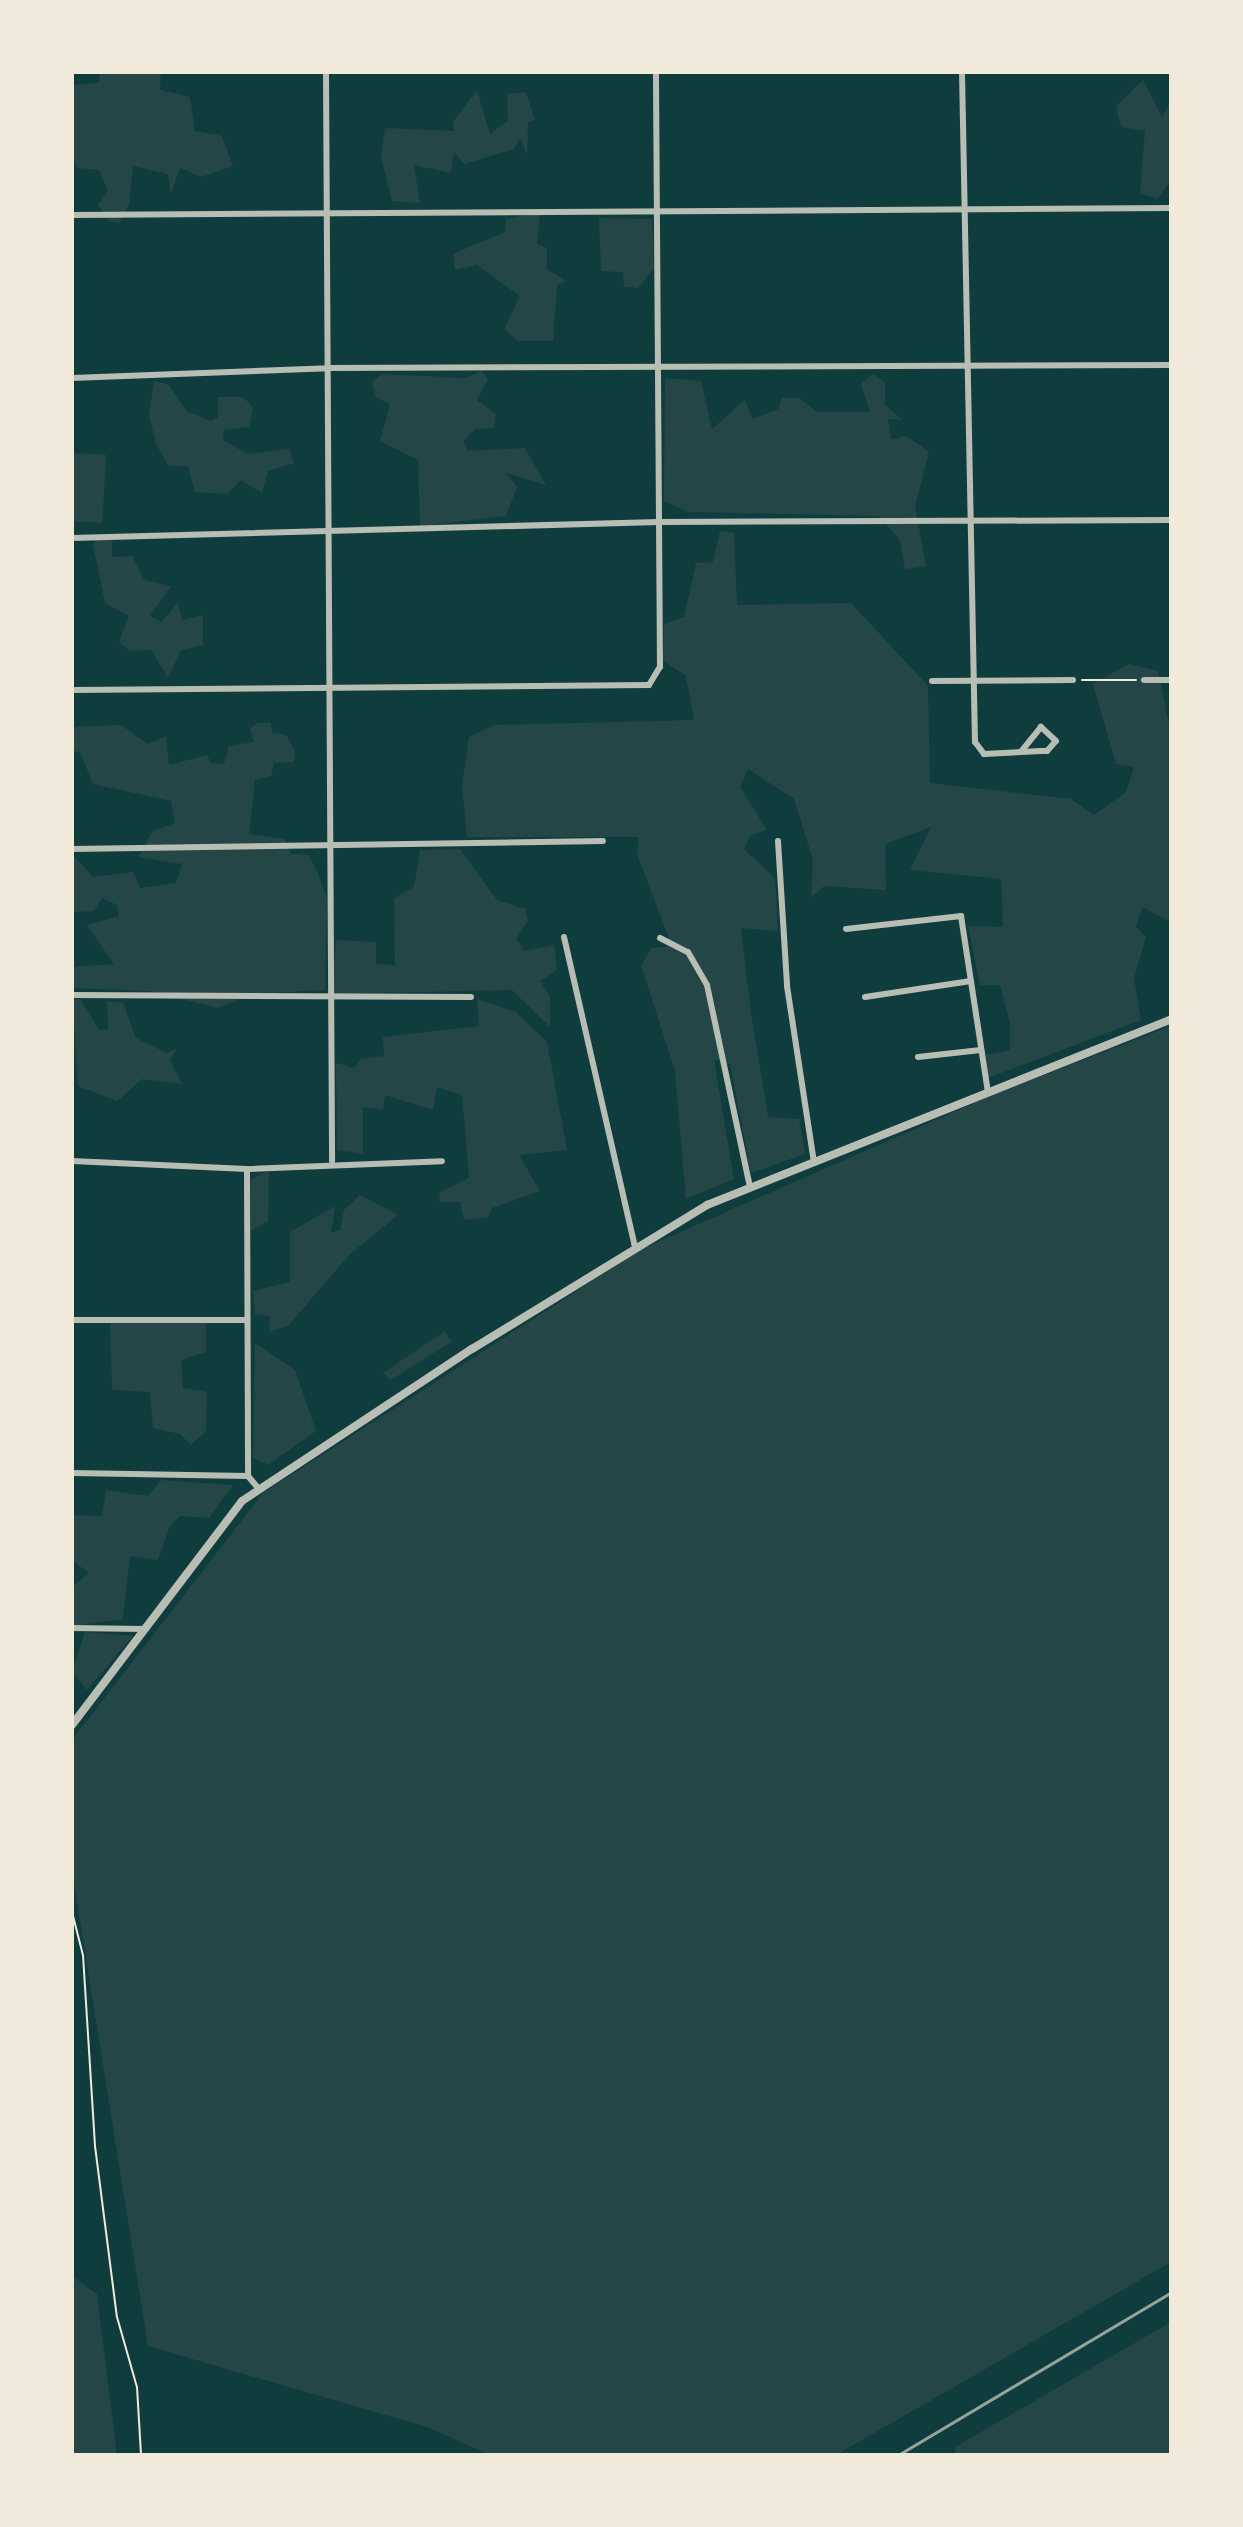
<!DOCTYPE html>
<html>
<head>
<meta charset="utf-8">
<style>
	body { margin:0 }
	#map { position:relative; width:1243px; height:2527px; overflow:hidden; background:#0f3d3e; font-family:Montserrat,sans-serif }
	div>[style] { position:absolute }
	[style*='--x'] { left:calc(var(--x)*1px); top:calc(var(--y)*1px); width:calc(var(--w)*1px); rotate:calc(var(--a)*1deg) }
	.green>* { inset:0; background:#244646; transform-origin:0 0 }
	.path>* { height:2px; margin:-1px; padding:0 1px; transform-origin:1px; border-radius:1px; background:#f1e9da }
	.minor>* { height:6px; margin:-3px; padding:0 3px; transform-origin:3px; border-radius:3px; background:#b8beb3 }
	.tertiary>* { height:8px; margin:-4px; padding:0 4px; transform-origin:4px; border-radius:4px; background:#b8beb3 }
	.rail>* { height:3px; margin:-1.5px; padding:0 1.5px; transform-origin:1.5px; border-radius:1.5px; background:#97a49c }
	span { translate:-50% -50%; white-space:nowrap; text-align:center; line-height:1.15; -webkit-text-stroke:6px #f1e9da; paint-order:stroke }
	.frame { position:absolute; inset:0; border:74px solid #f1e9da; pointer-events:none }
</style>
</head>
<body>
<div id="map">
	<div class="green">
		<div style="clip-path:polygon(100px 72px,161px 72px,160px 90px,190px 97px,195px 131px,222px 136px,233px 166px,201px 177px,180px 168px,171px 194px,168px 174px,133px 166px,129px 205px,119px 223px,109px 221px,98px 205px,108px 190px,99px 170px,78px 168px,72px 159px,72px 85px,99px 83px)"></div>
		<div style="clip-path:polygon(1143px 80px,1162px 117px,1171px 101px,1171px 181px,1157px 199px,1140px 193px,1145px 131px,1121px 127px,1116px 106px)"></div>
		<div style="clip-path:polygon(477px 90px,490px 134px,508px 121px,507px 94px,526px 92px,535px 120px,528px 122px,527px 154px,520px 138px,514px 149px,464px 164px,454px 152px,451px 173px,414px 165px,420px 203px,392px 201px,381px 157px,385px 128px,454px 131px,453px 122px)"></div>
		<div style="clip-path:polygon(540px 212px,537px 244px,547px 248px,547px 269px,566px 281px,557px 285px,553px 341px,518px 341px,504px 329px,520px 296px,477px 265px,455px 270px,453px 254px,505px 232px,506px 219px)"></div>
		<div style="clip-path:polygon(599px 218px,652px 219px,654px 268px,638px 288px,624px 287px,623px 272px,601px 271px)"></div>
		<div style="clip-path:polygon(482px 371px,488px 379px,477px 400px,496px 414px,494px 428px,475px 429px,463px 442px,468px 451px,525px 448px,546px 485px,506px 473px,517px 487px,506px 516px,420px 526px,418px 460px,380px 441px,390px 405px,376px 397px,372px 382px,382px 374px,464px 378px)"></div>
		<div style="clip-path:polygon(873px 374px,885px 382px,885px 405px,902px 420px,888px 419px,891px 440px,906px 436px,929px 452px,915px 506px,926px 566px,905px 569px,900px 540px,879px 516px,688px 512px,664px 501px,665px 378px,701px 381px,712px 429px,745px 400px,753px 419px,778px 409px,782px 398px,799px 398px,817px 412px,870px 412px,861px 384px)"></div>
		<div style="clip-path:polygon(154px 381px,168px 384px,187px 411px,211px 421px,218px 417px,218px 397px,243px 397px,253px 407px,249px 427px,223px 430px,224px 441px,248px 454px,289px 449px,294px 463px,268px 471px,262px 493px,241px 480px,227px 494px,195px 492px,188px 467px,168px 465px,156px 444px,149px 415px)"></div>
		<div style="left:72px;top:453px;width:34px;height:68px;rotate:3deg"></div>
		<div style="clip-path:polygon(720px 531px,734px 533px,737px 605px,851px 603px,928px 686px,930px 783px,1071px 799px,1094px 815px,1126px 792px,1134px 767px,1116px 764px,1093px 684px,1129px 664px,1158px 671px,1171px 734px,1171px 922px,1142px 907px,1136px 927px,1146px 937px,1134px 978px,1141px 1020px,988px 1078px,986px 1055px,1010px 1050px,1010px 1023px,1000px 985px,980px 985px,968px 926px,1003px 927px,1001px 879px,910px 870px,931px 827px,885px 844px,886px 890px,824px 886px,811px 898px,813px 860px,794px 799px,748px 769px,740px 787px,767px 830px,750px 836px,744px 849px,775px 878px,778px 931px,741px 928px,751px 1013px,768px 1117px,799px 1119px,805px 1154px,751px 1173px,730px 1064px,714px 1059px,734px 1179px,686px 1199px,675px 1071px,641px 965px,652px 948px,672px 946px,637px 854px,639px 837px,467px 837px,462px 786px,469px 737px,494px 725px,694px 720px,686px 676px,663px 660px,664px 624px,684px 617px,696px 563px,713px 562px)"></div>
		<div style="clip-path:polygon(99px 534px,112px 534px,112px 557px,132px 556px,144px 580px,171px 586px,150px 616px,161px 622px,178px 603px,182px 620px,203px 615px,203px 645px,181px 650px,168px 678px,151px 650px,130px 651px,119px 642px,129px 616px,105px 603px,93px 544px)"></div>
		<div style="clip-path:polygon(257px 723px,271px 723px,272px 733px,286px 735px,295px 751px,294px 762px,274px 763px,271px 776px,255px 780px,249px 834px,285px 839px,291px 854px,309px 855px,316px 869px,327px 898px,325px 990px,249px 994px,219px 1008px,149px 991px,72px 988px,72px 967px,114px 964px,87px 925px,119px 916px,117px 905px,102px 898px,94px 911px,72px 912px,72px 854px,93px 877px,133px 872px,140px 888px,176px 883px,182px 864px,138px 857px,153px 831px,175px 823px,171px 801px,93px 784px,80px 752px,72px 751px,72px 727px,121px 725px,148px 744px,166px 736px,169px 765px,207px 755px,211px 763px,224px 764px,229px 746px,254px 742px,250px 729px)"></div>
		<div style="clip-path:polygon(460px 849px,497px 900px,525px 909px,528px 921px,516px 939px,525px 951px,554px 945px,557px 970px,540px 981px,550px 996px,550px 1027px,512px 990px,332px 994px,336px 940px,376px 942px,376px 964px,395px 965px,394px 898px,414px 887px,420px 850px)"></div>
		<div style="clip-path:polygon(72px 999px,81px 1000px,99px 1030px,108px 1029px,107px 1001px,123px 1003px,136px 1038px,167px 1053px,177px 1048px,170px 1060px,182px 1084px,142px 1079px,117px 1101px,78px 1086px)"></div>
		<div style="clip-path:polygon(477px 999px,516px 1012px,547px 1042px,567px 1150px,519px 1155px,540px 1191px,492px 1208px,488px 1217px,464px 1220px,460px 1202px,439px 1202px,440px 1192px,469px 1178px,462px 1095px,437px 1087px,433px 1110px,385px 1095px,383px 1110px,363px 1107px,363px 1154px,337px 1150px,336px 1063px,355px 1068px,361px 1059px,384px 1056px,383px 1037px,479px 1026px)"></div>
		<div style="clip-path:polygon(1171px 1026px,1171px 2262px,836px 2455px,489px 2455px,430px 2428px,148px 2346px,72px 1871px,72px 1740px,263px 1493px,642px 1249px,990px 1096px)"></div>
		<div style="clip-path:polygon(269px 1171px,268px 1222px,251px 1230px,251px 1179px)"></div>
		<div style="clip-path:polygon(360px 1195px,398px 1215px,350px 1254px,288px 1326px,269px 1332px,270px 1316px,255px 1314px,253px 1291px,290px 1282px,290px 1232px,335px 1206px,331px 1233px,340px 1230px,344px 1210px)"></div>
		<div style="clip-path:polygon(206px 1322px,206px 1352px,181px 1360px,183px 1388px,207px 1392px,206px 1431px,191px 1445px,180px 1434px,153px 1428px,150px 1392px,112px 1390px,110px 1323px)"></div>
		<div style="clip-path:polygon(445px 1331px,451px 1342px,391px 1380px,383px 1373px)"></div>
		<div style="clip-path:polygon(255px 1343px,295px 1370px,316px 1431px,268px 1465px,253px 1458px)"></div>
		<div style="clip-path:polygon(161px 1480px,233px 1485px,209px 1518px,180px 1516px,170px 1526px,158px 1560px,130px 1556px,123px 1619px,72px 1626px,72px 1587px,89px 1573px,72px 1560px,72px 1515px,102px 1516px,106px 1490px,148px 1496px)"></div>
		<div style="clip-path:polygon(85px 1632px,133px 1636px,87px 1690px,72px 1672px)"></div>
		<div style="clip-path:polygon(72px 2276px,97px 2294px,117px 2455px,72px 2455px)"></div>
		<div style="clip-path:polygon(1171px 2322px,1171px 2455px,956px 2455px,955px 2447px)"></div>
	</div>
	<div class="path">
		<div style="--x:1082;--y:680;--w:54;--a:0"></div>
		<div style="--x:72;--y:1912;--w:44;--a:75.7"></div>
		<div style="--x:83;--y:1955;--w:191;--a:86.4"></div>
		<div style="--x:95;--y:2146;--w:172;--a:82.7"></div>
		<div style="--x:117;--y:2317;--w:73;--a:74.1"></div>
		<div style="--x:137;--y:2387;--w:68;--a:86.6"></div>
	</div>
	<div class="minor">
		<div style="--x:326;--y:72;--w:1089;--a:89.68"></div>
		<div style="--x:962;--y:72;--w:670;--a:88.89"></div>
		<div style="--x:975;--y:742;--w:15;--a:53"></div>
		<div style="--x:984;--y:754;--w:57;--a:-3"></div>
		<div style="--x:1041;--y:751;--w:6;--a:0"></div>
		<div style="--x:1047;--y:751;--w:13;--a:-48"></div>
		<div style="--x:1056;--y:741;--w:21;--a:-137"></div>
		<div style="--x:1041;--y:727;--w:32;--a:129"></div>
		<div style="--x:72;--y:215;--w:1099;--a:-0.36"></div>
		<div style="--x:72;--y:378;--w:256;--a:-2.2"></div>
		<div style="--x:328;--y:368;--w:843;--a:-0.2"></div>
		<div style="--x:72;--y:538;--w:587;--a:-1.56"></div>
		<div style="--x:659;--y:522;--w:512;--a:-0.22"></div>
		<div style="--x:1144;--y:680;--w:27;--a:0"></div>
		<div style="--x:932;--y:681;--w:141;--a:-0.4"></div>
		<div style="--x:72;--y:690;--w:577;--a:-0.5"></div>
		<div style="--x:649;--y:685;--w:21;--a:-59"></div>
		<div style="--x:660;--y:667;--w:595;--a:-90.39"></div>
		<div style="--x:778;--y:841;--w:145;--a:86.4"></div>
		<div style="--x:787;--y:986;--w:179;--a:81.3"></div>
		<div style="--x:72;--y:849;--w:531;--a:-0.86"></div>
		<div style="--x:846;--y:929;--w:116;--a:-6.4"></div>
		<div style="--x:961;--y:916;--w:178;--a:81.3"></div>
		<div style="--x:564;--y:937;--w:317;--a:77.1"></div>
		<div style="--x:660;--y:938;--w:31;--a:27"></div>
		<div style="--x:688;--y:952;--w:38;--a:60"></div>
		<div style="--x:707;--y:985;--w:207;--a:78"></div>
		<div style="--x:72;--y:995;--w:399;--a:0.3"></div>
		<div style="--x:865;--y:997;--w:107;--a:-8.6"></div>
		<div style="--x:918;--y:1057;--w:63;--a:-6.3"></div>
		<div style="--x:72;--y:1161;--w:175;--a:2.6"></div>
		<div style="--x:247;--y:1169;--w:195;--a:-2.3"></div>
		<div style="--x:247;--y:1169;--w:307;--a:89.8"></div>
		<div style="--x:248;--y:1476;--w:17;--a:50"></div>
		<div style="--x:72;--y:1320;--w:172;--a:0"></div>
		<div style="--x:72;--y:1473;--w:176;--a:1"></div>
		<div style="--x:72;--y:1628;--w:73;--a:0.8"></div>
	</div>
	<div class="tertiary">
		<div style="--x:72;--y:1725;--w:281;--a:-52.8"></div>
		<div style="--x:242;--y:1501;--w:276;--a:-33.5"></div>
		<div style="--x:472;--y:1349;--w:276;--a:-31.5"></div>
		<div style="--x:707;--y:1205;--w:500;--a:-21.8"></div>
	</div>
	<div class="rail">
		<div style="--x:898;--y:2455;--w:318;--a:-30.8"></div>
	</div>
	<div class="frame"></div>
</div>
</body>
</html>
